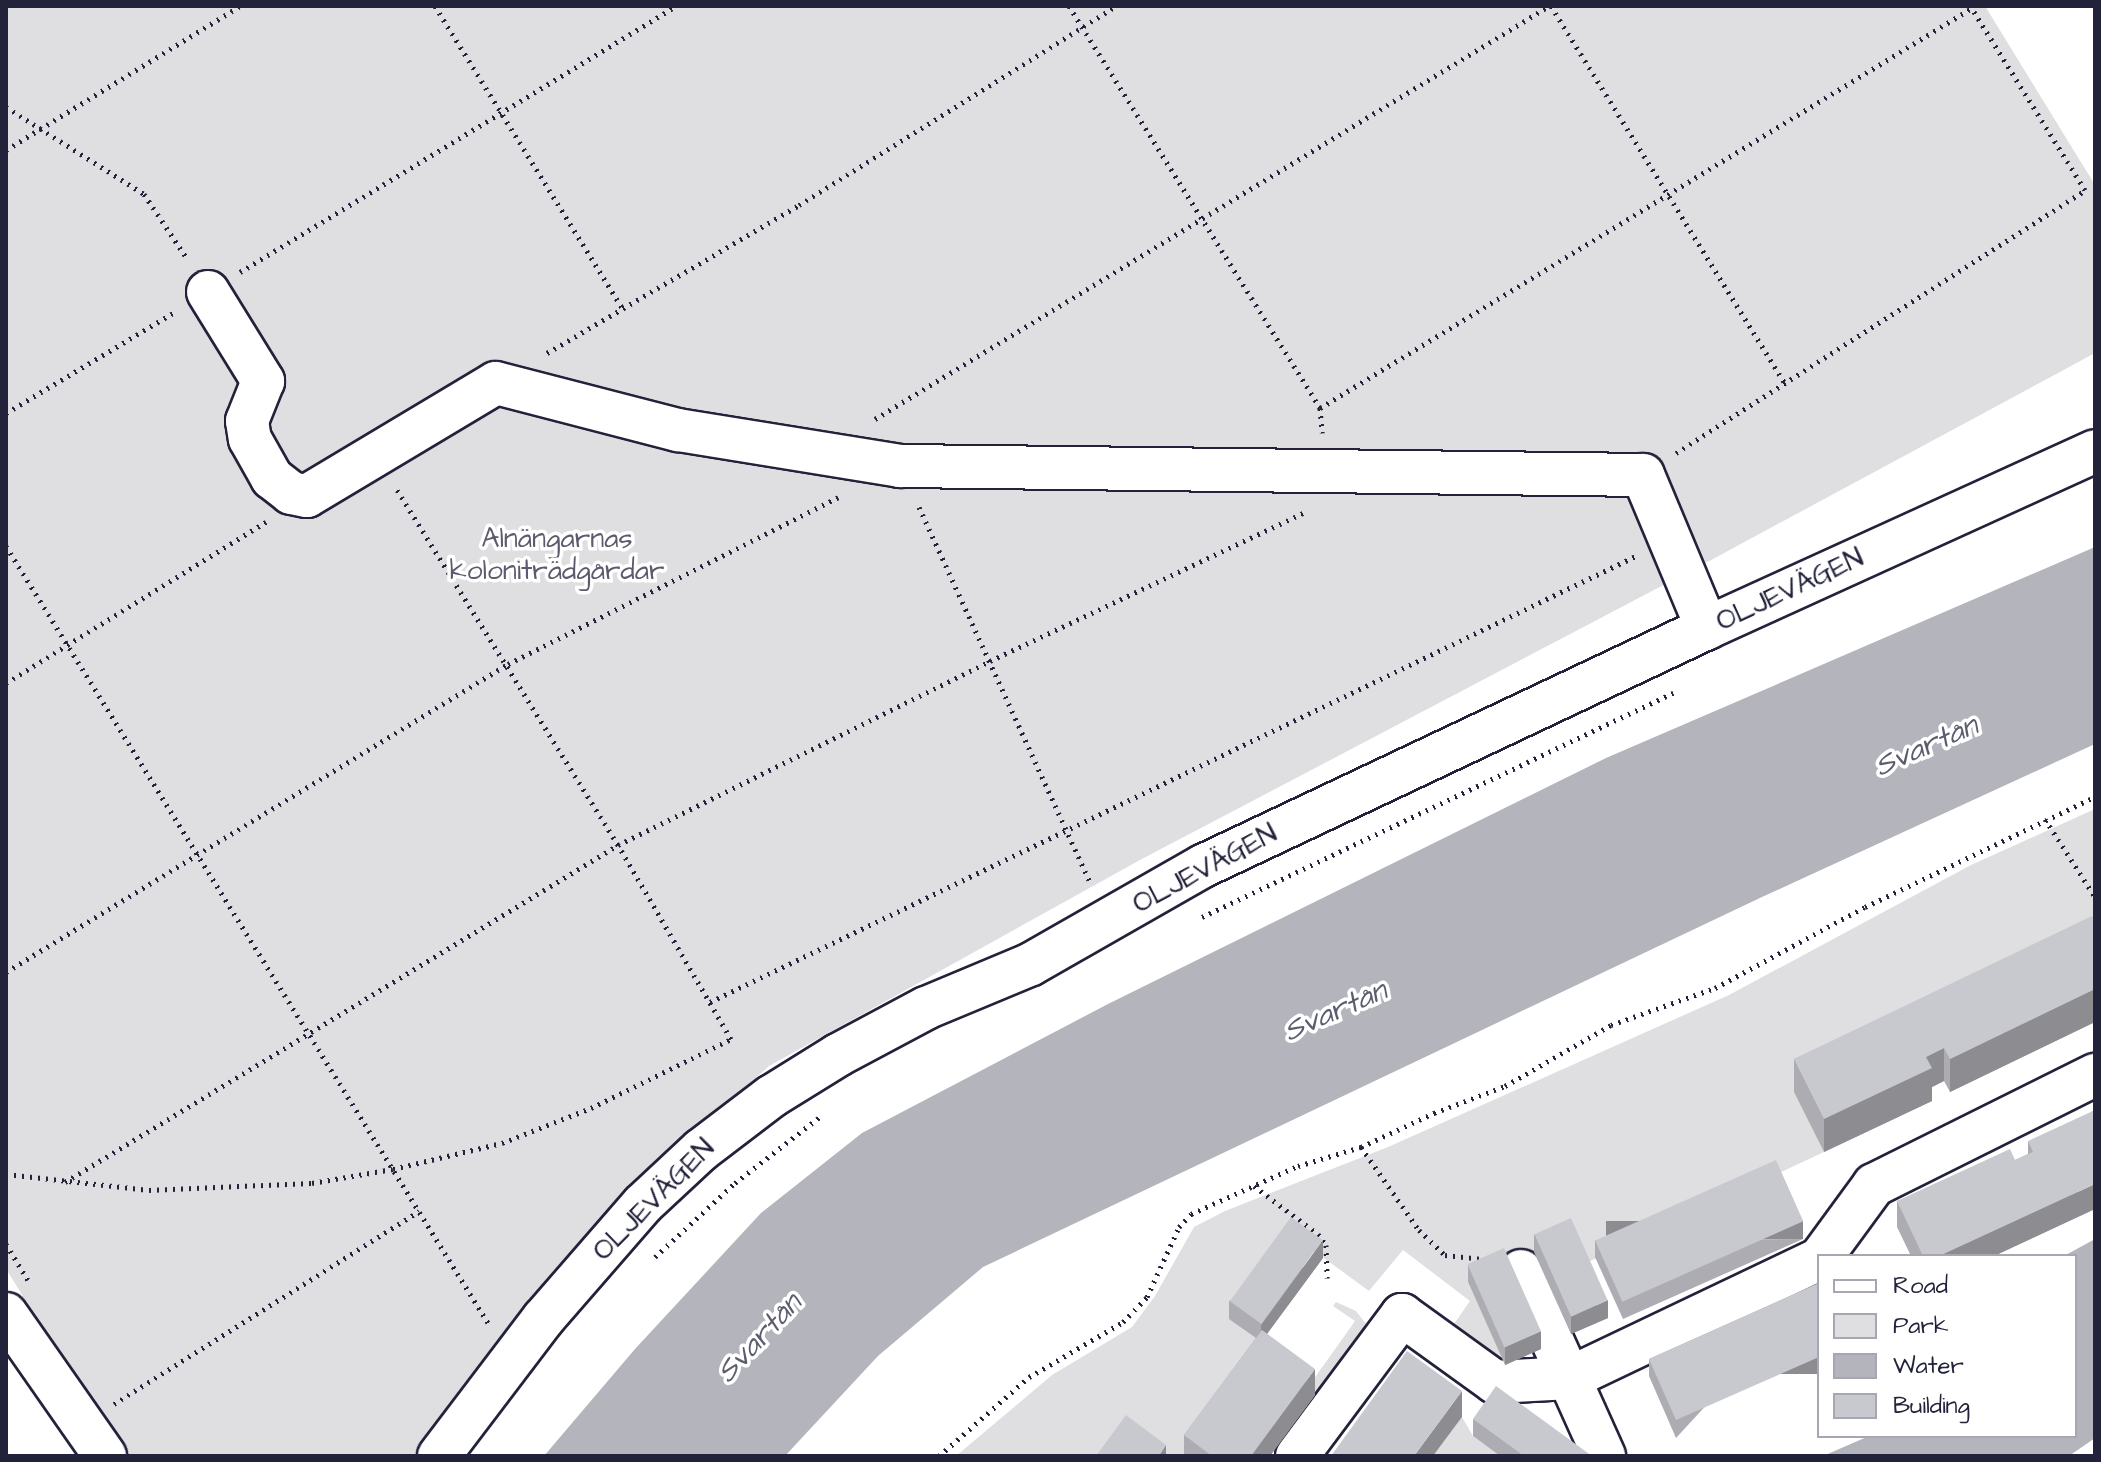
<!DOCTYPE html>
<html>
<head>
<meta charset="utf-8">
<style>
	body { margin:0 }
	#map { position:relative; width:2101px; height:1462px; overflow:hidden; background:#fff; font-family:"Architects Daughter",sans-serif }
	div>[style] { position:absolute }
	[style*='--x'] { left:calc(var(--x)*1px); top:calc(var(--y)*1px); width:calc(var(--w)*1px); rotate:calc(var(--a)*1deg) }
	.green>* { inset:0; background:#dfdfe2 }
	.water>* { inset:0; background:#b4b4bc }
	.path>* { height:5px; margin-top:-2.5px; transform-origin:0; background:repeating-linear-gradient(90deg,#22223b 0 2px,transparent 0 8px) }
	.roads { filter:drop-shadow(2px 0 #22223b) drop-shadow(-2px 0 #22223b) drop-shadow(0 2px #22223b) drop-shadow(0 -2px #22223b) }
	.minor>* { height:42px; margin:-21px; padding:0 21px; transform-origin:21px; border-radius:21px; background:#fff }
	.wall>* { inset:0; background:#acacb2 }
	.shaded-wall>* { inset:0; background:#8c8c91; transform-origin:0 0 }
	.building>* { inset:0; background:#c8c8cf; transform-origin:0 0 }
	span { translate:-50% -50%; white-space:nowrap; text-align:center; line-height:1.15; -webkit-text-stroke:7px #fff; paint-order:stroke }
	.park-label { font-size:28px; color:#5b5b6d }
	.street-label { font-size:28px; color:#22223b }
	.water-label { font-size:30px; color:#5c5c6f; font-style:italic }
	.frame { position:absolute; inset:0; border:8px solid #22223b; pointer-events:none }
	.legend { position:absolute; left:1817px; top:1254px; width:260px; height:184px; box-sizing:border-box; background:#fff; border:2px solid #a7a7b1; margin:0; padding:10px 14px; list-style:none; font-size:24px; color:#22223b }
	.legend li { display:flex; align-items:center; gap:16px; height:40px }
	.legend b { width:40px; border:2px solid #a7a7b1 }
</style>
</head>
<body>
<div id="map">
	<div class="green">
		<div style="clip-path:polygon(6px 6px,1985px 6px,2095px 185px,2095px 353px,1713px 559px,1140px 860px,769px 1066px,607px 1214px,472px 1376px,414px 1456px,128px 1456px,90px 1403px,6px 1269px)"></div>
		<div style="clip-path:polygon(2095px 809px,2095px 955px,1795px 1092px,1824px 1152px,1584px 1264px,1534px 1252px,1468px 1282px,1502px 1358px,1454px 1324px,1470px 1301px,1403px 1250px,1369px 1291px,1291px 1234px,1261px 1342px,1311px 1383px,1355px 1321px,1333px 1306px,1336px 1302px,1356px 1311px,1366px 1324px,1366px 1333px,1319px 1396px,1315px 1395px,1187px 1456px,956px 1456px,1052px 1375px,1132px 1327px,1155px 1296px,1194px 1227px,1225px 1211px,1388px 1147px,1729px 995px,1971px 865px)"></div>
		<div style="clip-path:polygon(1462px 1417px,1473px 1436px,1500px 1456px,1433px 1456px)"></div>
	</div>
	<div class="water">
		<div style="clip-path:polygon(2095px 547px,2095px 744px,1762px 897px,983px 1267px,878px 1356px,785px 1456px,544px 1456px,635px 1349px,761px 1213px,862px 1133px,1108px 1004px,1606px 758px)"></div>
		<div style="clip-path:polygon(2095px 1239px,2095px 1438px,2069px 1456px,1823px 1456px,1869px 1436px,2075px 1436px,2075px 1256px,2064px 1256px)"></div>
	</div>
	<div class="path">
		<div style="--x:435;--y:6;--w:357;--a:58.2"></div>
		<div style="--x:1069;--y:6;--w:474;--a:58"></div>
		<div style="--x:1320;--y:408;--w:25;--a:85"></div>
		<div style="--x:1551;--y:6;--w:444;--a:58.2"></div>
		<div style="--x:6;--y:107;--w:163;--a:32.2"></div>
		<div style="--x:144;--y:194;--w:79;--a:56.3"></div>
		<div style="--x:6;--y:150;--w:275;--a:-31.6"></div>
		<div style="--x:240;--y:272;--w:511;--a:-31.39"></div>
		<div style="--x:547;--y:353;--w:292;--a:-30.4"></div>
		<div style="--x:799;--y:205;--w:374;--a:-32.1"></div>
		<div style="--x:1320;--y:408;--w:765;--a:-31.53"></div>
		<div style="--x:6;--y:413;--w:195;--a:-30.9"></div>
		<div style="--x:875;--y:419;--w:790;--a:-31.5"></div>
		<div style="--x:1676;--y:453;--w:486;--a:-32.7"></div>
		<div style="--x:2085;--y:190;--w:216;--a:-121.9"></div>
		<div style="--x:919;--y:507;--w:413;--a:65.5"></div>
		<div style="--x:6;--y:546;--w:918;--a:58.18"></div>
		<div style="--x:6;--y:683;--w:306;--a:-31.8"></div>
		<div style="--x:2045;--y:819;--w:93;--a:57.3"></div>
		<div style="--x:1202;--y:917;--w:522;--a:-25.44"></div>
		<div style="--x:6;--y:972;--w:589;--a:-31.53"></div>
		<div style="--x:508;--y:664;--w:370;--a:-26.8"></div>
		<div style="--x:710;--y:1002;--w:1028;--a:-25.72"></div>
		<div style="--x:1361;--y:1147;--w:101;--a:55.1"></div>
		<div style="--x:1419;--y:1230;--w:36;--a:44"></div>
		<div style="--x:1445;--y:1255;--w:37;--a:6"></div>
		<div style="--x:6;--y:1174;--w:144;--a:6.4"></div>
		<div style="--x:149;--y:1190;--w:163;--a:-2.5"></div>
		<div style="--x:312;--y:1183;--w:82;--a:-9.8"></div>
		<div style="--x:393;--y:1169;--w:112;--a:-13.4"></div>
		<div style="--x:502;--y:1143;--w:96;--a:-21.5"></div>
		<div style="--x:591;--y:1108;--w:156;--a:-26.2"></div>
		<div style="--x:731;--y:1039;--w:225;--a:-120.2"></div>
		<div style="--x:618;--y:845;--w:422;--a:-121.9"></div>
		<div style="--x:65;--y:1182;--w:648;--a:-31.36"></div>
		<div style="--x:618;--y:845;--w:415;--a:-26.3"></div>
		<div style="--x:990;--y:661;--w:348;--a:-25.3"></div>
		<div style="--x:1254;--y:1186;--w:80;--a:36.9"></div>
		<div style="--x:1318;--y:1234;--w:14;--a:54"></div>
		<div style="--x:1326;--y:1245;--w:33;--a:88"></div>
		<div style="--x:6;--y:1244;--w:42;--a:58.6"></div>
		<div style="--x:655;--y:1257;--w:109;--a:-42.8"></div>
		<div style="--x:735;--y:1183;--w:109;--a:-37.9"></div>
		<div style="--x:114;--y:1404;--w:361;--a:-32.3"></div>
		<div style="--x:939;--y:1456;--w:120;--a:-41.3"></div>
		<div style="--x:1029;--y:1377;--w:109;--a:-30.3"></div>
		<div style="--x:1123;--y:1322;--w:35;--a:-46"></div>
		<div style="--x:1147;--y:1297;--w:77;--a:-65.4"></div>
		<div style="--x:1179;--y:1227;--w:18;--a:-47"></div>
		<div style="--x:1191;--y:1214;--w:117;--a:-24.2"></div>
		<div style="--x:1298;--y:1166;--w:66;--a:-16.8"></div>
		<div style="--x:1361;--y:1147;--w:81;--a:-25"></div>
		<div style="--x:1434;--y:1113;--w:76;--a:-20.8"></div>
		<div style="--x:1505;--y:1086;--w:122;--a:-29.9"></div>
		<div style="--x:1611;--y:1025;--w:110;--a:-19.6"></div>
		<div style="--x:1715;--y:988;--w:170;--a:-28.4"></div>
		<div style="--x:1865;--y:907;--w:255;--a:-25.6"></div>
	</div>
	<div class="roads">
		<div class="minor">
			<div style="--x:208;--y:292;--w:105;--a:58.3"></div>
			<div style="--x:263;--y:381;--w:43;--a:111.8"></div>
			<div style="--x:247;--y:421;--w:18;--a:81"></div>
			<div style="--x:250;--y:439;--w:45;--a:60.6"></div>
			<div style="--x:272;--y:478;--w:24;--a:38"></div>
			<div style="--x:291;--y:493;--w:16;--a:11"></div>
			<div style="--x:307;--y:496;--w:220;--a:-30.9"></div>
			<div style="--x:496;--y:383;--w:188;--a:14.5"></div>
			<div style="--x:678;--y:430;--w:225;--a:9.2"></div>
			<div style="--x:900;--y:466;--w:743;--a:0.69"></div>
			<div style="--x:1643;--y:475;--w:166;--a:67.3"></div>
			<div style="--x:1822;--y:1256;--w:88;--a:-53.8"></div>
			<div style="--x:1874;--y:1185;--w:247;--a:-26.5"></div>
			<div style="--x:1521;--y:1271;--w:203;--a:65.8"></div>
			<div style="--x:6;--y:1314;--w:173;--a:55.1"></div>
			<div style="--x:439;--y:1456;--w:172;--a:-52.8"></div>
			<div style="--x:543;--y:1319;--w:152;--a:-49"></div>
			<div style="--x:643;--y:1204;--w:79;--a:-43"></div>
			<div style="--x:701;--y:1150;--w:89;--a:-37.3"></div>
			<div style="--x:772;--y:1096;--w:78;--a:-31.8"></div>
			<div style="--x:838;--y:1055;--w:100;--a:-28.1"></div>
			<div style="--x:926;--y:1008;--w:114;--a:-22.7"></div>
			<div style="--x:1031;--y:964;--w:198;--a:-29.7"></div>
			<div style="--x:1203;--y:866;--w:557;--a:-25.28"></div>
			<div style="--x:1707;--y:628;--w:426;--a:-24.5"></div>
			<div style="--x:1297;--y:1456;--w:176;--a:-53.3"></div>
			<div style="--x:1402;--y:1315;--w:115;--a:35.8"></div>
			<div style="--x:1495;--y:1382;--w:75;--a:-3.1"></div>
			<div style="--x:1570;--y:1378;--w:276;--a:-25.5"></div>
		</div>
	</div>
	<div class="wall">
		<div style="clip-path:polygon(2095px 922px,2095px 1022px,1950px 1092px,1944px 1081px,1932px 1087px,1932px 1101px,1824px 1152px,1794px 1092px,1794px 1059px)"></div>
		<div style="clip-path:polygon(2028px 1141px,2095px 1209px,1994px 1256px,1911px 1256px,1897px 1227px,1897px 1201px,2015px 1160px,2028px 1154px)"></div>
		<div style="clip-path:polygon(1534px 1234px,1608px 1318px,1571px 1334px,1534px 1252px)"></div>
		<div style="clip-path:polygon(1803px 1239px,1623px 1319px,1595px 1257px,1595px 1240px)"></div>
		<div style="clip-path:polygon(1323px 1258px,1267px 1334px,1315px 1395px,1270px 1456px,1184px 1456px,1184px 1435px,1256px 1338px,1229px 1319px,1229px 1301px)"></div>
		<div style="clip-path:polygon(1468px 1265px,1541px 1349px,1505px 1365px,1468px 1282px)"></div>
		<div style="clip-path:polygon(1819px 1283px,1676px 1438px,1649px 1376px,1649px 1359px)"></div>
		<div style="clip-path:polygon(1473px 1419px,1592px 1456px,1500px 1456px,1473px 1436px)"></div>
	</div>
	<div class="shaded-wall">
		<div style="clip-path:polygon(2095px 989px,2095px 1022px,1950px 1092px,1950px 1059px)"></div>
		<div style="clip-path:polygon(1944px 1048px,1944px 1081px,1932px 1087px,1932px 1101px,1824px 1152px,1824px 1119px,1926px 1057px)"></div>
		<div style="clip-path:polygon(2095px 1184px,2095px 1209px,1994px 1256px,1939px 1256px)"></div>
		<div style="left:1803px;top:1221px;width:18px;height:197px;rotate:90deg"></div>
		<div style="clip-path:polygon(1323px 1240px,1323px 1258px,1261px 1342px,1261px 1325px)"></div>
		<div style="clip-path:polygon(1608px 1300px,1608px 1318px,1571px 1334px,1571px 1317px)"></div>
		<div style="clip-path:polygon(1541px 1331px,1541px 1349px,1505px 1365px,1505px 1347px)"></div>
		<div style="left:1819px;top:1357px;width:17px;height:156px;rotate:90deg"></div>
		<div style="clip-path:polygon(1315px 1369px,1315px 1395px,1270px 1456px,1251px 1456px)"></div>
		<div style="clip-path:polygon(1462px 1391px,1462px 1417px,1433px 1456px,1414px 1456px)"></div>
		<div style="clip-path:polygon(1166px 1445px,1166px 1456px,1160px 1456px,1160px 1454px)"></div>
	</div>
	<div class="building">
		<div style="clip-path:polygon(2092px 916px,2095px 922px,2095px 989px,1950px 1059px,1944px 1048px,1926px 1057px,1932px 1068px,1824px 1119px,1794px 1059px)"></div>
		<div style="clip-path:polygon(2095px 1110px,2095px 1184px,1939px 1256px,1923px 1256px,1897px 1201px,2010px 1149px,2015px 1160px,2033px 1152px,2028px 1141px)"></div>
		<div style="left:1776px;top:1160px;width:67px;height:198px;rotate:66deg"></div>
		<div style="left:1291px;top:1217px;width:39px;height:104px;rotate:36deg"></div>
		<div style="left:1571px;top:1218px;width:90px;height:40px;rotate:66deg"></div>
		<div style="left:1504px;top:1248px;width:91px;height:40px;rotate:66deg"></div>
		<div style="clip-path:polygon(1819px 1283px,1819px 1357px,1676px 1420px,1649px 1359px)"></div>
		<div style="clip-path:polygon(1262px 1330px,1315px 1369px,1251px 1456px,1212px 1456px,1184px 1435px)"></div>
		<div style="clip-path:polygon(1407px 1351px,1462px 1391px,1414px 1456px,1331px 1456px)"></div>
		<div style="clip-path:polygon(1496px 1386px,1592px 1456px,1524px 1456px,1473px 1419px)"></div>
		<div style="clip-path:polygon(1126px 1415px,1166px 1445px,1160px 1454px,1163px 1456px,1096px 1456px)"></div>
	</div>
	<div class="park-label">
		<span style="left:557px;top:555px">Alnängarnas<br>koloniträdgårdar</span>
	</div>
	<div class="street-label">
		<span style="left:1790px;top:590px;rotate:-25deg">OLJEVÄGEN</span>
		<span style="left:1205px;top:869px;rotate:-28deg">OLJEVÄGEN</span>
		<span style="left:654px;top:1200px;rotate:-45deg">OLJEVÄGEN</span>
	</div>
	<div class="water-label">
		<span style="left:1926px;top:746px;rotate:-24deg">Svartån</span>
		<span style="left:1335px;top:1011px;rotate:-24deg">Svartån</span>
		<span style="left:759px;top:1338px;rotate:-47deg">Svartån</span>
	</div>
	<div class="frame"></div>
	<ul class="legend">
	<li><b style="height:10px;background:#fff"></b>Road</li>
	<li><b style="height:22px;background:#dfdfe2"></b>Park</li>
	<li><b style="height:22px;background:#b4b4bc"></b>Water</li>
	<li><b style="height:22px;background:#c8c8cf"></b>Building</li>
	</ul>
</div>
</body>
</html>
